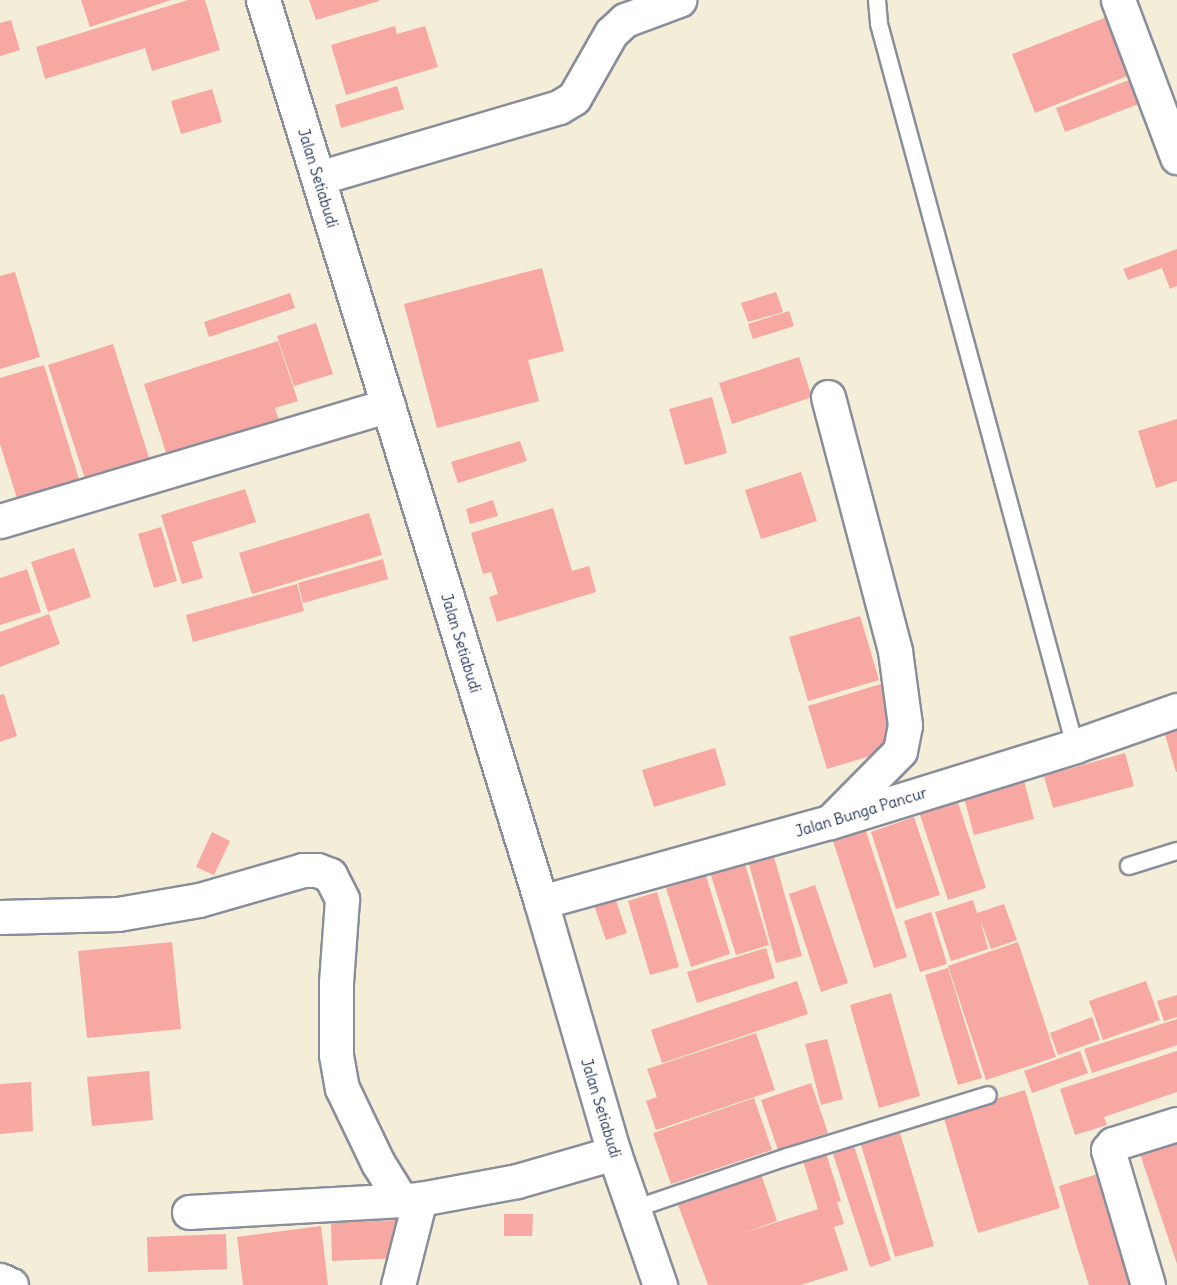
<!DOCTYPE html>
<html>
<head>
<meta charset="utf-8">
<style>
  body { margin:0 }
  #map { position:relative; width:1177px; height:1285px; overflow:hidden; background:#f4edd8; font-family:Delius,sans-serif }
  div>[style] { position:absolute }
  [style*='--x'] { left:calc(var(--x)*1px); top:calc(var(--y)*1px); width:calc(var(--w)*1px); rotate:calc(var(--a)*1deg) }
  .building>* { inset:0; background:#f7a8a2 }
  .roads { filter:drop-shadow(2px 0 #888e9b) drop-shadow(-2px 0 #888e9b) drop-shadow(0 2px #888e9b) drop-shadow(0 -2px #888e9b) }
  .lane>* { height:16px; margin:-8px; padding:0 8px; transform-origin:8px; border-radius:8px; background:#fff }
  .street>* { height:33px; margin:-16.5px; padding:0 16.5px; transform-origin:16.5px; border-radius:16.5px; background:#fff }
  .primary>* { height:33px; margin:-16.5px; padding:0 16.5px; transform-origin:16.5px; border-radius:16.5px; background:#fff }
  span { translate:-50% -50%; white-space:nowrap; text-align:center; line-height:1.15; -webkit-text-stroke:6px #fdfcf7; paint-order:stroke }
  .street-label { font-size:15px; color:#1b2f5e }
</style>
</head>
<body>
<div id="map">
  <div class="building">
    <div style="clip-path:polygon(81px 0,171px 0,90px 27px)"></div>
    <div style="clip-path:polygon(188px 0,205px 0,220px 50px,152px 71px,145px 48px,45px 79px,36px 47px)"></div>
    <div style="clip-path:polygon(309px 0,379px 0,379px 1px,316px 20px)"></div>
    <div style="clip-path:polygon(1107px 17px,1130px 75px,1035px 113px,1012px 54px)"></div>
    <div style="clip-path:polygon(11px 20px,20px 50px,0 56px,0 23px)"></div>
    <div style="clip-path:polygon(395px 26px,397px 34px,425px 26px,438px 67px,346px 95px,331px 45px)"></div>
    <div style="clip-path:polygon(1129px 80px,1139px 104px,1065px 132px,1056px 108px)"></div>
    <div style="clip-path:polygon(397px 86px,404px 109px,341px 128px,335px 105px)"></div>
    <div style="clip-path:polygon(212px 89px,222px 122px,181px 134px,171px 101px)"></div>
    <div style="clip-path:polygon(1177px 249px,1177px 286px,1170px 289px,1162px 268px,1128px 280px,1123px 269px)"></div>
    <div style="clip-path:polygon(542px 268px,564px 351px,528px 360px,539px 401px,437px 428px,404px 304px)"></div>
    <div style="clip-path:polygon(15px 272px,40px 357px,0 369px,0 276px)"></div>
    <div style="clip-path:polygon(776px 292px,783px 312px,748px 322px,741px 303px)"></div>
    <div style="clip-path:polygon(290px 293px,295px 308px,209px 337px,204px 322px)"></div>
    <div style="clip-path:polygon(789px 311px,794px 326px,753px 339px,748px 324px)"></div>
    <div style="clip-path:polygon(316px 323px,333px 374px,294px 386px,277px 336px)"></div>
    <div style="clip-path:polygon(278px 341px,298px 401px,275px 408px,282px 429px,170px 465px,144px 384px)"></div>
    <div style="clip-path:polygon(113px 344px,152px 467px,88px 488px,48px 365px)"></div>
    <div style="clip-path:polygon(799px 357px,812px 397px,732px 424px,719px 383px)"></div>
    <div style="clip-path:polygon(44px 365px,82px 489px,20px 508px,0 444px,0 378px)"></div>
    <div style="clip-path:polygon(712px 397px,727px 453px,685px 465px,669px 409px)"></div>
    <div style="clip-path:polygon(1177px 419px,1177px 481px,1156px 488px,1138px 431px)"></div>
    <div style="clip-path:polygon(520px 441px,527px 461px,458px 483px,451px 462px)"></div>
    <div style="clip-path:polygon(801px 472px,817px 521px,761px 539px,745px 490px)"></div>
    <div style="clip-path:polygon(245px 489px,256px 522px,192px 542px,203px 578px,182px 584px,161px 515px)"></div>
    <div style="clip-path:polygon(493px 500px,498px 516px,470px 524px,466px 509px)"></div>
    <div style="clip-path:polygon(553px 508px,572px 571px,589px 566px,596px 592px,497px 622px,489px 597px,498px 594px,491px 572px,483px 574px,471px 533px)"></div>
    <div style="clip-path:polygon(369px 513px,382px 555px,252px 594px,239px 553px)"></div>
    <div style="clip-path:polygon(161px 527px,177px 581px,154px 588px,138px 534px)"></div>
    <div style="clip-path:polygon(74px 548px,91px 597px,48px 612px,31px 562px)"></div>
    <div style="clip-path:polygon(383px 559px,388px 579px,303px 603px,298px 583px)"></div>
    <div style="clip-path:polygon(27px 569px,41px 612px,0 625px,0 578px)"></div>
    <div style="clip-path:polygon(297px 584px,304px 611px,193px 642px,186px 615px)"></div>
    <div style="clip-path:polygon(49px 614px,60px 644px,0 667px,0 632px)"></div>
    <div style="clip-path:polygon(860px 616px,879px 680px,808px 701px,789px 637px)"></div>
    <div style="clip-path:polygon(881px 684px,900px 747px,827px 769px,808px 706px)"></div>
    <div style="clip-path:polygon(4px 694px,17px 736px,0 742px,0 695px)"></div>
    <div style="clip-path:polygon(1177px 727px,1177px 772px,1176px 772px,1164px 731px)"></div>
    <div style="clip-path:polygon(715px 748px,726px 785px,654px 807px,642px 770px)"></div>
    <div style="clip-path:polygon(1125px 753px,1134px 786px,1053px 808px,1044px 776px)"></div>
    <div style="clip-path:polygon(1024px 781px,1034px 819px,974px 835px,964px 798px)"></div>
    <div style="clip-path:polygon(957px 800px,986px 888px,948px 900px,919px 812px)"></div>
    <div style="clip-path:polygon(914px 817px,940px 895px,896px 909px,871px 832px)"></div>
    <div style="clip-path:polygon(865px 828px,907px 957px,874px 968px,832px 838px)"></div>
    <div style="clip-path:polygon(212px 832px,230px 841px,214px 875px,196px 867px)"></div>
    <div style="clip-path:polygon(774px 857px,802px 956px,776px 963px,749px 864px)"></div>
    <div style="clip-path:polygon(744px 861px,769px 945px,736px 955px,710px 872px)"></div>
    <div style="clip-path:polygon(706px 876px,730px 954px,691px 967px,666px 888px)"></div>
    <div style="clip-path:polygon(815px 885px,848px 983px,821px 992px,789px 894px)"></div>
    <div style="clip-path:polygon(657px 892px,679px 967px,650px 975px,628px 901px)"></div>
    <div style="clip-path:polygon(614px 895px,627px 933px,606px 940px,593px 902px)"></div>
    <div style="clip-path:polygon(973px 900px,977px 913px,1004px 904px,1017px 940px,991px 949px,980px 919px,988px 949px,951px 961px,935px 912px)"></div>
    <div style="clip-path:polygon(931px 912px,947px 964px,920px 972px,904px 921px)"></div>
    <div style="clip-path:polygon(172px 942px,181px 1029px,87px 1038px,78px 951px)"></div>
    <div style="clip-path:polygon(1018px 942px,1056px 1057px,986px 1080px,948px 966px)"></div>
    <div style="clip-path:polygon(766px 948px,775px 978px,697px 1003px,687px 972px)"></div>
    <div style="clip-path:polygon(948px 968px,982px 1078px,958px 1085px,925px 975px)"></div>
    <div style="clip-path:polygon(797px 981px,808px 1014px,662px 1063px,651px 1030px)"></div>
    <div style="clip-path:polygon(1146px 981px,1160px 1020px,1103px 1040px,1089px 1001px)"></div>
    <div style="clip-path:polygon(891px 993px,920px 1096px,879px 1108px,850px 1005px)"></div>
    <div style="clip-path:polygon(1177px 995px,1177px 1017px,1164px 1021px,1157px 1001px)"></div>
    <div style="clip-path:polygon(1092px 1017px,1100px 1040px,1058px 1055px,1050px 1033px)"></div>
    <div style="clip-path:polygon(1177px 1019px,1177px 1045px,1092px 1073px,1084px 1049px)"></div>
    <div style="clip-path:polygon(756px 1033px,775px 1090px,656px 1130px,646px 1101px,657px 1097px,647px 1069px)"></div>
    <div style="clip-path:polygon(827px 1039px,843px 1099px,821px 1105px,805px 1044px)"></div>
    <div style="clip-path:polygon(1080px 1051px,1088px 1073px,1032px 1093px,1024px 1071px)"></div>
    <div style="clip-path:polygon(1177px 1051px,1177px 1092px,1104px 1117px,1107px 1125px,1075px 1135px,1060px 1089px)"></div>
    <div style="clip-path:polygon(149px 1071px,153px 1120px,92px 1126px,87px 1077px)"></div>
    <div style="clip-path:polygon(31px 1082px,33px 1131px,0 1134px,0 1084px)"></div>
    <div style="clip-path:polygon(811px 1083px,828px 1133px,778px 1150px,761px 1100px)"></div>
    <div style="clip-path:polygon(1025px 1090px,1060px 1208px,978px 1233px,943px 1115px)"></div>
    <div style="clip-path:polygon(754px 1098px,772px 1150px,671px 1184px,653px 1133px)"></div>
    <div style="clip-path:polygon(900px 1133px,934px 1246px,895px 1257px,861px 1145px)"></div>
    <div style="clip-path:polygon(1177px 1138px,1177px 1264px,1139px 1151px)"></div>
    <div style="clip-path:polygon(854px 1146px,891px 1260px,870px 1267px,833px 1154px)"></div>
    <div style="clip-path:polygon(826px 1153px,841px 1201px,837px 1202px,844px 1224px,834px 1227px,848px 1270px,801px 1285px,708px 1285px,677px 1202px,761px 1174px,777px 1221px,740px 1234px,818px 1209px,803px 1161px)"></div>
    <div style="clip-path:polygon(1104px 1172px,1139px 1285px,1089px 1285px,1076px 1244px,1059px 1186px)"></div>
    <div style="clip-path:polygon(504px 1214px,533px 1214px,532px 1236px,504px 1236px)"></div>
    <div style="clip-path:polygon(396px 1220px,397px 1258px,332px 1261px,331px 1223px)"></div>
    <div style="clip-path:polygon(321px 1226px,328px 1285px,243px 1285px,237px 1237px)"></div>
    <div style="clip-path:polygon(226px 1234px,227px 1269px,148px 1272px,147px 1237px)"></div>
  </div>
  <div class="roads">
    <div class="lane">
      <div style="--x:877;--y:0;--w:24;--a:85"></div>
      <div style="--x:879;--y:24;--w:748;--a:74.81"></div>
      <div style="--x:1129;--y:866;--w:50;--a:-17.4"></div>
      <div style="--x:634;--y:1209;--w:162;--a:-18.8"></div>
      <div style="--x:787;--y:1157;--w:210;--a:-17.1"></div>
    </div>
    <div class="street">
      <div style="--x:1118;--y:0;--w:168;--a:69.4"></div>
      <div style="--x:318;--y:178;--w:251;--a:-16.4"></div>
      <div style="--x:559;--y:107;--w:17;--a:-31"></div>
      <div style="--x:574;--y:98;--w:75;--a:-60.4"></div>
      <div style="--x:611;--y:33;--w:19;--a:-43"></div>
      <div style="--x:625;--y:20;--w:58;--a:-20.3"></div>
      <div style="--x:828;--y:397;--w:263;--a:75.2"></div>
      <div style="--x:895;--y:651;--w:75;--a:82.3"></div>
      <div style="--x:905;--y:725;--w:26;--a:101"></div>
      <div style="--x:900;--y:751;--w:95;--a:134.6"></div>
      <div style="--x:0;--y:521;--w:405;--a:-16.6"></div>
      <div style="--x:541;--y:902;--w:300;--a:-15.5"></div>
      <div style="--x:830;--y:822;--w:257;--a:-17.2"></div>
      <div style="--x:1075;--y:746;--w:108;--a:-19.4"></div>
      <div style="--x:0;--y:917;--w:118;--a:-1.5"></div>
      <div style="--x:118;--y:914;--w:82;--a:-9.8"></div>
      <div style="--x:199;--y:900;--w:108;--a:-16.1"></div>
      <div style="--x:303;--y:870;--w:14;--a:0"></div>
      <div style="--x:317;--y:870;--w:14;--a:21"></div>
      <div style="--x:330;--y:875;--w:27;--a:63"></div>
      <div style="--x:342;--y:899;--w:83;--a:94.1"></div>
      <div style="--x:336;--y:982;--w:73;--a:90"></div>
      <div style="--x:336;--y:1055;--w:34;--a:80"></div>
      <div style="--x:342;--y:1088;--w:83;--a:64.4"></div>
      <div style="--x:378;--y:1163;--w:44;--a:58.1"></div>
      <div style="--x:189;--y:1212;--w:231;--a:-3.2"></div>
      <div style="--x:420;--y:1199;--w:99;--a:-10.5"></div>
      <div style="--x:517;--y:1181;--w:101;--a:-16.1"></div>
      <div style="--x:0;--y:1280;--w:12;--a:24"></div>
      <div style="--x:398;--y:1285;--w:89;--a:-75.7"></div>
      <div style="--x:1148;--y:1285;--w:141;--a:-106.5"></div>
      <div style="--x:1108;--y:1150;--w:8;--a:-50"></div>
      <div style="--x:1113;--y:1144;--w:67;--a:-17.4"></div>
    </div>
    <div class="primary">
      <div style="--x:263;--y:0;--w:944;--a:72.87"></div>
      <div style="--x:541;--y:902;--w:261;--a:73.8"></div>
      <div style="--x:614;--y:1153;--w:140;--a:70.8"></div>
    </div>
  </div>
  <div class="street-label">
    <span style="left:318px;top:178px;rotate:73deg">Jalan Setiabudi</span>
    <span style="left:461px;top:643px;rotate:73deg">Jalan Setiabudi</span>
    <span style="left:861px;top:812px;rotate:-17deg">Jalan Bunga Pancur</span>
    <span style="left:601px;top:1108px;rotate:73deg">Jalan Setiabudi</span>
  </div>
</div>
</body>
</html>
